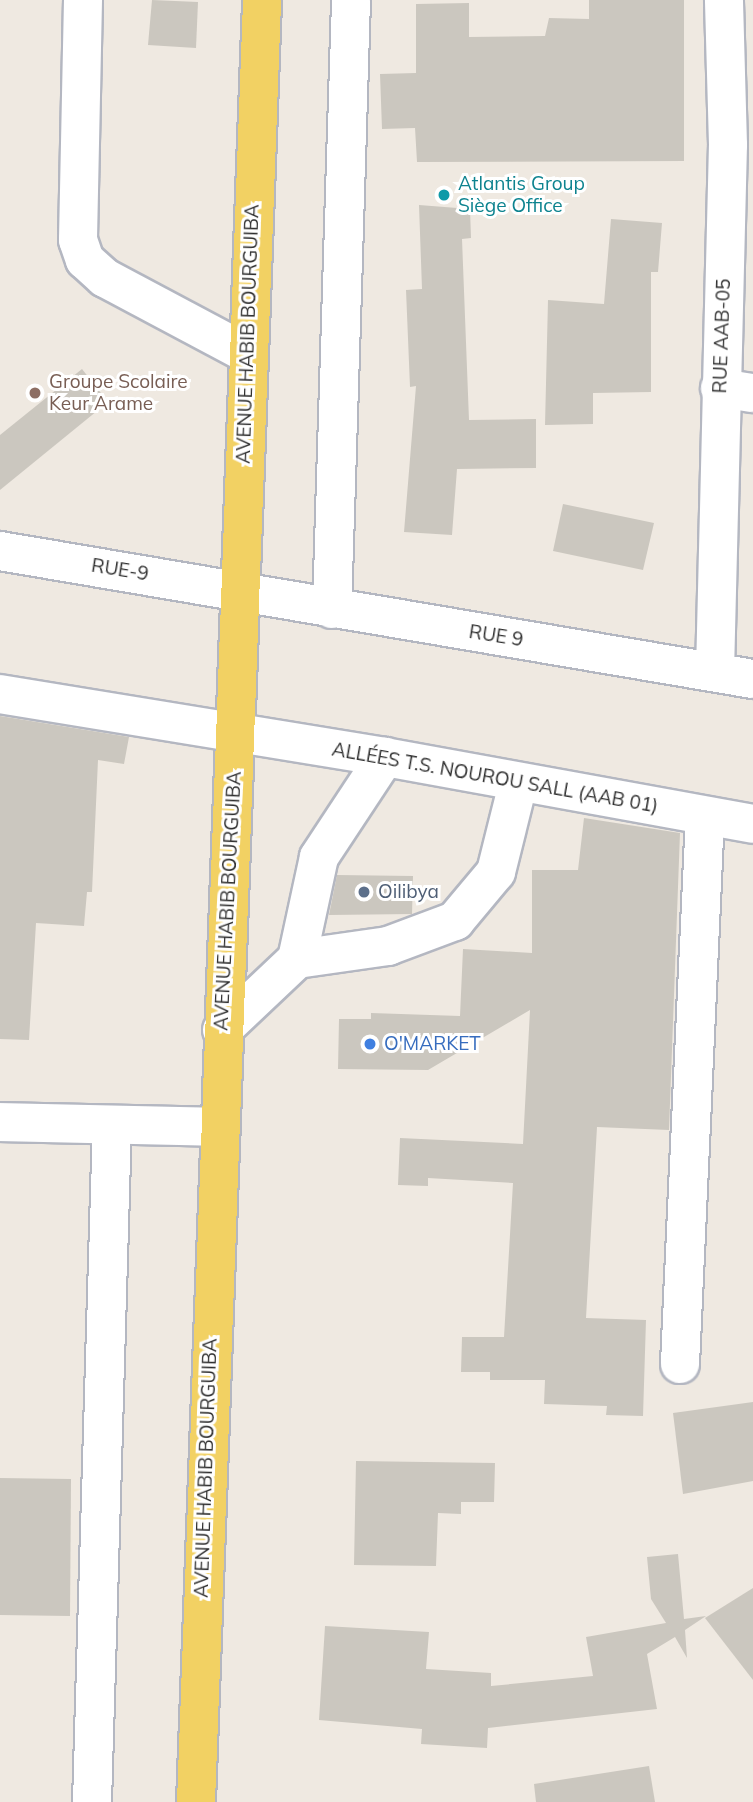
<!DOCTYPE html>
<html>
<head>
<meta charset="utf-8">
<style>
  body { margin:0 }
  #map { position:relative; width:753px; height:1802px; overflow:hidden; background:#efe9e1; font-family:Mulish,sans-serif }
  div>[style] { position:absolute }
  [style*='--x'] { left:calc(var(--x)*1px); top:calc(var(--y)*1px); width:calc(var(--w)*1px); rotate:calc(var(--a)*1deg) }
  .building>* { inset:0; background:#cbc7bf }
  .roads { filter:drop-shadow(2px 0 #b4b7c1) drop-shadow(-2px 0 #b4b7c1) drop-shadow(0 2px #b4b7c1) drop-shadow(0 -2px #b4b7c1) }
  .minor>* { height:38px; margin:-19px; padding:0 19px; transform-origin:19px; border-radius:19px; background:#fff }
  .major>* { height:38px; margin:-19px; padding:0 19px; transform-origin:19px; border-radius:19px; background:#f2d163 }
  .dots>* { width:19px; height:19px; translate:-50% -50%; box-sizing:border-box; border:4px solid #fff; border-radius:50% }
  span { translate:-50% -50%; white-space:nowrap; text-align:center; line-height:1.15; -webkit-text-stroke:6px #fff; paint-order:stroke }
  .culture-label { font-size:19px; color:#0d838f }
  .left { translate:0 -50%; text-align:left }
  .street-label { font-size:19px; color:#2e2e2e }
  .education-label { font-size:19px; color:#785e54 }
  .service-label { font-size:19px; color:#4e5e75 }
  .shop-label { font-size:19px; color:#366cbe }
</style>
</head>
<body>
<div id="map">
  <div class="building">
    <div style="clip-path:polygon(152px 0,198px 2px,196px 48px,148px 45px)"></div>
    <div style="clip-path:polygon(589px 0,684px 0,684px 161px,417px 162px,415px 128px,382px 129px,380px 74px,416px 73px,416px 4px,469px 3px,469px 37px,545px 36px,549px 18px,589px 19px)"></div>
    <div style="clip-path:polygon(419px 205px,470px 209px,471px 238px,462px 239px,469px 420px,536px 419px,536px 468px,457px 469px,452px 535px,404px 532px,416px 386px,410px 387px,406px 290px,422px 289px)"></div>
    <div style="clip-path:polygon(611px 219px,662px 223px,658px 272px,651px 272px,651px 392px,593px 393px,593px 424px,545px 425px,548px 300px,604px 304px)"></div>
    <div style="clip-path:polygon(82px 369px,108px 402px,0 490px,0 435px)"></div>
    <div style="clip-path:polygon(563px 504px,654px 523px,643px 570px,553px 551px)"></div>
    <div style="clip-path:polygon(0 716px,129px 737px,124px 764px,98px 760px,92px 892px,87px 892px,84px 926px,36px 923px,29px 1040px,0 1039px)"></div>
    <div style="clip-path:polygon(584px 818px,680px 833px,669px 1130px,597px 1127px,586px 1318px,646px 1320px,643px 1416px,606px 1415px,607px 1406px,544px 1404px,545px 1380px,490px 1380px,490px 1372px,461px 1372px,462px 1337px,504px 1337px,513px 1183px,428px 1178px,428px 1186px,398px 1185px,400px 1138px,523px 1144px,530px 1010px,428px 1070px,338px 1069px,339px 1019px,371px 1019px,371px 1013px,460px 1016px,463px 949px,532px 953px,532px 870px,578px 870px)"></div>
    <div style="clip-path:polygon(337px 875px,413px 876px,412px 914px,329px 915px)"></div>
    <div style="clip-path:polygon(753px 1402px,753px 1481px,683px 1494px,673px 1413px)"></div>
    <div style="clip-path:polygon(356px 1461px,495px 1463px,494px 1502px,461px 1502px,461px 1514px,438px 1513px,436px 1566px,354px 1565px)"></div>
    <div style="clip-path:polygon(0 1478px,71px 1479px,70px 1616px,0 1615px)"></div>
    <div style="clip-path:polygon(678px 1554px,684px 1619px,706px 1616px,685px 1630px,687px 1658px,675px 1637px,647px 1654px,657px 1709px,488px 1728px,487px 1748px,421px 1744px,422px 1729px,319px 1720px,325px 1626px,429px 1632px,426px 1669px,491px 1673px,491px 1686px,593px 1676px,586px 1637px,666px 1623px,651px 1599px,647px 1557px)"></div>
    <div style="clip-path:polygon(753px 1588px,753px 1680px,705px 1618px)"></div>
    <div style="clip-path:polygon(649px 1766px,655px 1802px,536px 1802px,534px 1784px)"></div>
  </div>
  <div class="roads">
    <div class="minor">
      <div style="--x:83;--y:0;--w:240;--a:91.2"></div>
      <div style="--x:78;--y:240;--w:21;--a:71"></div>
      <div style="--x:85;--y:260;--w:27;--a:42"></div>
      <div style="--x:105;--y:278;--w:160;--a:28"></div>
      <div style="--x:720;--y:388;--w:33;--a:9"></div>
      <div style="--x:0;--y:551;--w:764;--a:9.65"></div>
      <div style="--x:332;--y:609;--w:609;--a:-88.21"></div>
      <div style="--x:715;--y:672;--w:527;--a:-88.59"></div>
      <div style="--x:728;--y:145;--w:145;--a:-91.6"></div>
      <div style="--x:0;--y:694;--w:390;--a:9.3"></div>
      <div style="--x:385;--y:757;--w:374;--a:10.3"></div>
      <div style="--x:297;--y:959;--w:92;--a:-8.1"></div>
      <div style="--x:388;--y:946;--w:72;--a:-20.5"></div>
      <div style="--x:455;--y:921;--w:64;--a:-50.1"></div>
      <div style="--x:496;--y:872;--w:91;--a:-76"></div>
      <div style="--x:222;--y:1030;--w:103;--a:-43.4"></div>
      <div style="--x:297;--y:959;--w:104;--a:-77.8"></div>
      <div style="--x:319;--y:857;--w:120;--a:-56.6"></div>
      <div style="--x:0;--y:1122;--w:217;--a:1.3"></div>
      <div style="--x:680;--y:1364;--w:549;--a:-87.39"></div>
      <div style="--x:92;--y:1802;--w:677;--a:-88.31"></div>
    </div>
    <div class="major">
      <div style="--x:196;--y:1802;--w:1803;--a:-87.9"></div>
    </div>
  </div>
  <div class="dots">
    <div style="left:444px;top:195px;background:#0f9aa8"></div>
    <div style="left:35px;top:393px;background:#8d6e63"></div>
    <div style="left:364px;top:892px;background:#5c6f8a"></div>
    <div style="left:370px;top:1044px;background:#3f7fe0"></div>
  </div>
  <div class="culture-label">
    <span class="left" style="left:458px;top:195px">Atlantis Group<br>Siège Office</span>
  </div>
  <div class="street-label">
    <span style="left:248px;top:334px;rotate:-88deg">AVENUE HABIB BOURGUIBA</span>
    <span style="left:722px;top:336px;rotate:-88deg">RUE AAB-05</span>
    <span style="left:120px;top:570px;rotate:9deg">RUE-9</span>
    <span style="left:496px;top:636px;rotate:9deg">RUE 9</span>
    <span style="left:495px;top:778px;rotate:10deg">ALLÉES T.S. NOUROU SALL (AAB 01)</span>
    <span style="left:228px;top:901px;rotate:-87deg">AVENUE HABIB BOURGUIBA</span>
    <span style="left:206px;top:1468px;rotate:-88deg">AVENUE HABIB BOURGUIBA</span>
  </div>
  <div class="education-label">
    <span class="left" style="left:49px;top:393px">Groupe Scolaire<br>Keur Arame</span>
  </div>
  <div class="service-label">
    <span class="left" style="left:378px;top:892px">Oilibya</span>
  </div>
  <div class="shop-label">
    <span class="left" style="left:384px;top:1044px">O'MARKET</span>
  </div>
</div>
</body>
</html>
